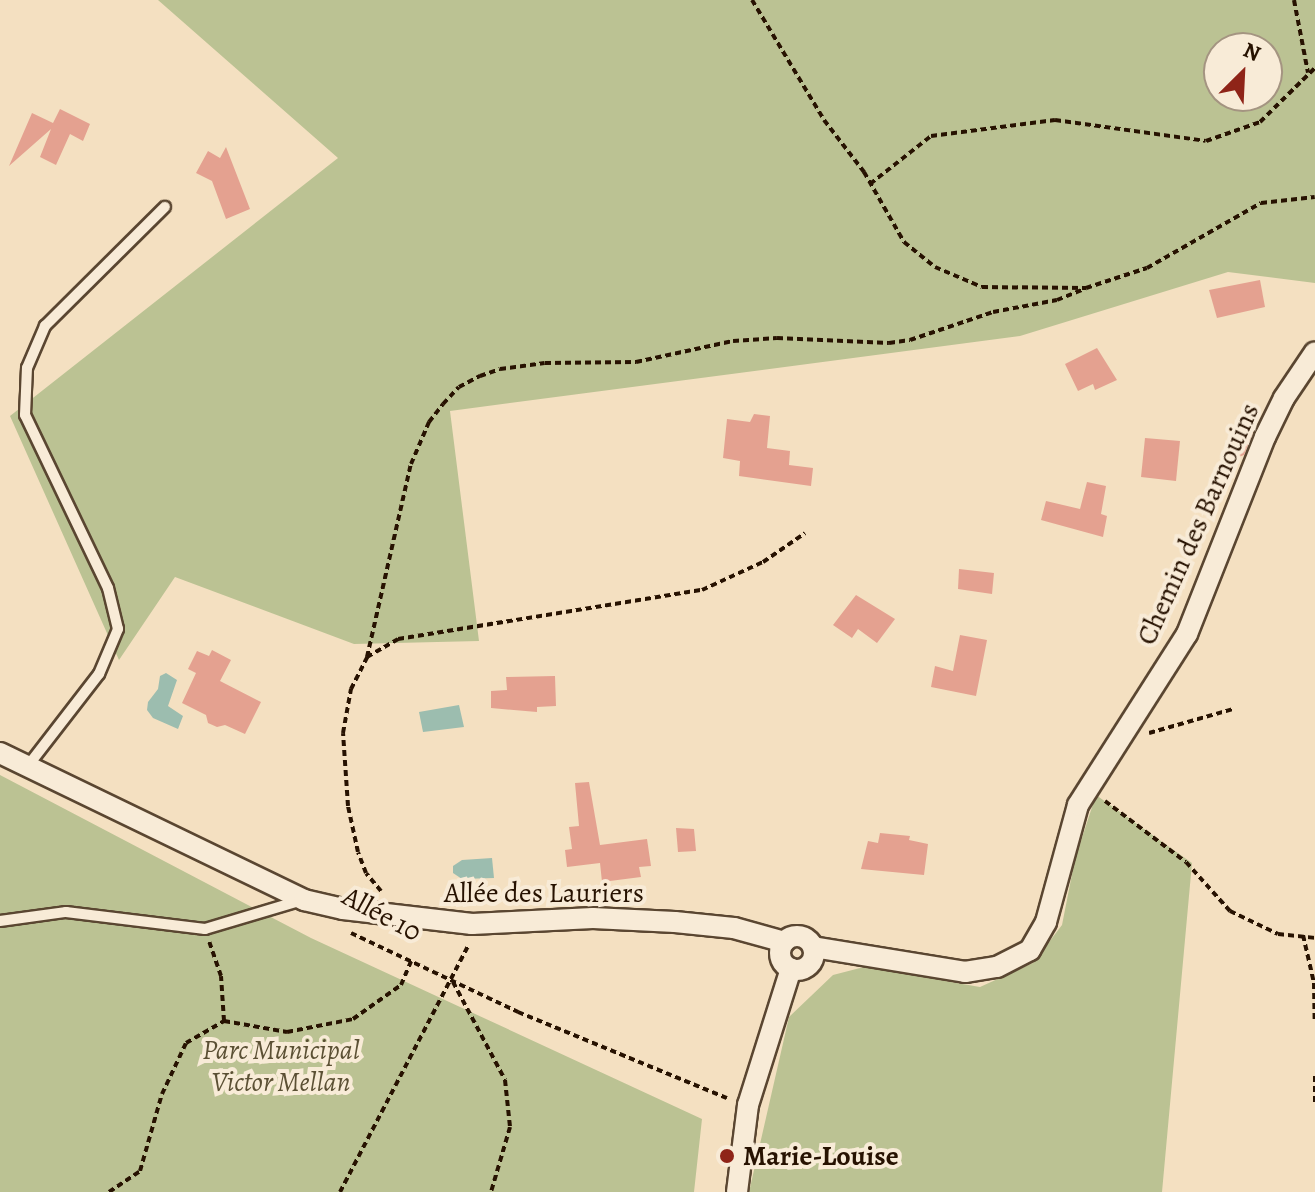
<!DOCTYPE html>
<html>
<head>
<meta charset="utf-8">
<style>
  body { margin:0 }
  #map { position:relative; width:1315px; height:1192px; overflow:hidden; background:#f4e0c1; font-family:Alegreya,serif }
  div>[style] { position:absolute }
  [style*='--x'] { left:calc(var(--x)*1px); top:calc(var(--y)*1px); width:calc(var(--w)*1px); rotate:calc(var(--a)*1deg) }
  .green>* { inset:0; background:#bbc293 }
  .water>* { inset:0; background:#9cbdaf }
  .building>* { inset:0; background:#e4a190 }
  .path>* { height:4px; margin-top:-2px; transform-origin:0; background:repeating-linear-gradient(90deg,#271201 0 6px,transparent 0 10px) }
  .roads { filter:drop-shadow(2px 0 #5a4631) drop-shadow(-2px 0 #5a4631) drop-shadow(0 2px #5a4631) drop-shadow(0 -2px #5a4631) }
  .service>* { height:10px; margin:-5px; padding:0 5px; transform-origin:5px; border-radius:5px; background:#f8ebd7 }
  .minor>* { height:20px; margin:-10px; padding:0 10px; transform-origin:10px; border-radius:10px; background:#f8ebd7 }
  .minor>.ring { margin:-10px; padding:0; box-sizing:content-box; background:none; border:20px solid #f8ebd7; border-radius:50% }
  .dots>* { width:22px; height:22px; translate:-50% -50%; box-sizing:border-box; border:4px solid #f8ebd7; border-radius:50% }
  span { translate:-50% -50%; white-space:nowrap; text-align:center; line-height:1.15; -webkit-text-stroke:8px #f8ebd7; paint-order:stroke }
  .street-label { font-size:28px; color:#271201 }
  .park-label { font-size:28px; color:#5b5034; font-style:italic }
  .poi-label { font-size:28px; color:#271201; font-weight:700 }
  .left { translate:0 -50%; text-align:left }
  .north { position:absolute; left:1203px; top:32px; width:80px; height:80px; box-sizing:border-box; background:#f8ebd7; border:2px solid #a49481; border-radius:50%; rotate:24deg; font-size:22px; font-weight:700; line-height:32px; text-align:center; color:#271201 }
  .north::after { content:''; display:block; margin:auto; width:28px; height:36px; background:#8f2418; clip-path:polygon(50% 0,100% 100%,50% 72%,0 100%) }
</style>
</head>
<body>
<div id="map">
  <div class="green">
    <div style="clip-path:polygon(evenodd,158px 0,1315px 0,1315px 283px,1228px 272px,1020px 336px,450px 411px,479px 641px,354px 644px,175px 577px,119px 660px,10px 416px,338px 158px,158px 0,1219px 48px,1267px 48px,1267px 96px,1219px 96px,1219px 48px)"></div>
    <div style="clip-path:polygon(0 775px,311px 938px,702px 1119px,694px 1192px,0 1192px)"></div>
    <div style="clip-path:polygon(1096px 795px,1192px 863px,1162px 1192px,749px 1192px,789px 1017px,833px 975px,864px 967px,980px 987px,1033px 963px,1062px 925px,1075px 859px)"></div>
  </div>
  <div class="water">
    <div style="clip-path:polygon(166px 673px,177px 680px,168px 706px,183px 716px,178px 729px,153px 718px,147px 710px,148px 702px,158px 689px,160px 676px)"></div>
    <div style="clip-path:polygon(459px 705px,464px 727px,423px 732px,419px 712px)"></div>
    <div style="clip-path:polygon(492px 858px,494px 878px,462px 879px,453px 873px,453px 866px,462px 860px)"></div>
  </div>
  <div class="building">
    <div style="clip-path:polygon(60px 109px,90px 124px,83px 141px,70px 134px,56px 165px,40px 157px,51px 129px,9px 166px,32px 113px,53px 123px)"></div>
    <div style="clip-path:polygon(226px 147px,250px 209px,226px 219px,212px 181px,196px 173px,208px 151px,220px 158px)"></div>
    <div style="clip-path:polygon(1260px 280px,1265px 307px,1217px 318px,1209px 290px)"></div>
    <div style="clip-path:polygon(1097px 348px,1117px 380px,1095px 390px,1093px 384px,1078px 391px,1065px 364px)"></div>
    <div style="clip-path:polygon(754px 414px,770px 416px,767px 448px,790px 451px,789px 465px,813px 468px,811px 486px,739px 476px,740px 461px,723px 458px,727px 419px,750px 422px)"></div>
    <div style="clip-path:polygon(1233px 430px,1253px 432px,1244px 455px,1236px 458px,1225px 453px)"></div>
    <div style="clip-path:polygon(1145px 438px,1180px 441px,1176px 481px,1141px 477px)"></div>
    <div style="clip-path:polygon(1087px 482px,1106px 486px,1101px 514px,1107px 516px,1103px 537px,1041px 520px,1046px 501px,1080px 509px)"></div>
    <div style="clip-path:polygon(959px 569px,994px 573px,992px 594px,958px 589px)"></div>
    <div style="clip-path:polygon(856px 595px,895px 619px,877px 643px,858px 629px,852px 638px,833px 625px)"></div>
    <div style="clip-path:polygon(960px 635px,987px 640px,976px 696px,931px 687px,935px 666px,953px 671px)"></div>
    <div style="clip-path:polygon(212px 650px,231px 660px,220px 681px,261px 702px,245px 734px,225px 725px,217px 727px,208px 723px,206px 715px,182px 703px,196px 673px,188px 669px,197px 651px,209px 656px)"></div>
    <div style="clip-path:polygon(555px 676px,556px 706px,537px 707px,537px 712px,491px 708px,491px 691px,507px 690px,506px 677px)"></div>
    <div style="clip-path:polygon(589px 782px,600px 845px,647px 839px,651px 866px,639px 867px,641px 877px,602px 882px,600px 863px,567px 867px,565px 850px,572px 849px,569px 827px,579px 826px,575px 783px)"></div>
    <div style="clip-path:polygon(676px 828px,694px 829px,696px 851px,678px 852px)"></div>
    <div style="clip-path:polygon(880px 833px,910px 836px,909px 840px,928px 844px,924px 875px,861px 869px,868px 841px,878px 843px)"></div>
  </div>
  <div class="path">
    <div style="--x:752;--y:0;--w:140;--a:59"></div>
    <div style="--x:824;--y:120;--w:66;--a:52.4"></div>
    <div style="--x:864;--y:172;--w:81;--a:60.3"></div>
    <div style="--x:904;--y:242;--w:40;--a:39"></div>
    <div style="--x:935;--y:267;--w:51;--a:23.1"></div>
    <div style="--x:982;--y:287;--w:104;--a:0.6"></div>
    <div style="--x:1086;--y:288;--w:64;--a:-18.2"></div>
    <div style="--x:1147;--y:268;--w:131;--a:-29.7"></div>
    <div style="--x:1261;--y:203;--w:54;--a:-6.3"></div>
    <div style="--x:1294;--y:0;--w:74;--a:79.1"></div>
    <div style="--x:870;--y:184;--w:78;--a:-38.2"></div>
    <div style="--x:931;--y:136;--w:125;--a:-7.4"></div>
    <div style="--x:1055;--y:120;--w:152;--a:7.9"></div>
    <div style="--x:1206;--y:141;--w:57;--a:-19.4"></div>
    <div style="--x:1260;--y:122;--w:77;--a:-44.5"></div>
    <div style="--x:367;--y:657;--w:198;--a:-77.2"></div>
    <div style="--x:411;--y:464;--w:46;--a:-66.8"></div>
    <div style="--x:429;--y:422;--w:23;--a:-52"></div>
    <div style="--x:443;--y:404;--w:23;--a:-47"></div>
    <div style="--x:459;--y:387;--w:24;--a:-28"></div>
    <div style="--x:480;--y:376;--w:21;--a:-19"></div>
    <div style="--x:500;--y:369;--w:45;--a:-7.6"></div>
    <div style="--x:545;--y:363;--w:91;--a:-0.6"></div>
    <div style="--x:636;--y:362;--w:99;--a:-12.2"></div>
    <div style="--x:733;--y:341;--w:44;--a:-3.9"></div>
    <div style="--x:777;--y:338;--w:112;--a:2.6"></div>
    <div style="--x:889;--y:343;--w:21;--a:-8"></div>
    <div style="--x:910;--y:340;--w:88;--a:-18.6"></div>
    <div style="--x:993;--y:312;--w:65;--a:-10.6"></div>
    <div style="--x:1057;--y:300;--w:31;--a:-22"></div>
    <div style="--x:1149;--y:733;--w:87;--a:-15.9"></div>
    <div style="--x:1105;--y:801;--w:101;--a:37"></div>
    <div style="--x:1186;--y:862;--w:66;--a:48.1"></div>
    <div style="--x:1230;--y:911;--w:53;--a:25.6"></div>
    <div style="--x:1278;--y:934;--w:37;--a:6"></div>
    <div style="--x:381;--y:891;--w:23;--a:-130"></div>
    <div style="--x:366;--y:873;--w:22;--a:-111"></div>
    <div style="--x:358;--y:852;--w:47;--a:-102.3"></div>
    <div style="--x:348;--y:806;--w:73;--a:-93.9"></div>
    <div style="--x:343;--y:733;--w:45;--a:-79.7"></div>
    <div style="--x:351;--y:689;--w:36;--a:-63"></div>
    <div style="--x:367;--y:657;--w:36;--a:-30"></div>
    <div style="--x:398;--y:639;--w:308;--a:-9.2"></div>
    <div style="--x:702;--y:590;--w:67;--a:-24.7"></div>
    <div style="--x:763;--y:562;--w:51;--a:-34.6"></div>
    <div style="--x:351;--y:933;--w:185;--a:25.3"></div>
    <div style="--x:518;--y:1012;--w:226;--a:22.4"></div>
    <div style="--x:1303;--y:935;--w:49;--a:77.1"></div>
    <div style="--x:1314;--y:983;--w:39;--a:89"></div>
    <div style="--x:453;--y:982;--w:111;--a:62"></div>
    <div style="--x:505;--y:1080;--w:47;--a:83.9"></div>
    <div style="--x:510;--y:1127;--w:68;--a:106.3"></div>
    <div style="--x:224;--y:1021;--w:64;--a:9.9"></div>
    <div style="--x:287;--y:1032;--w:67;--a:-11.1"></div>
    <div style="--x:353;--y:1019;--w:59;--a:-35.3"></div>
    <div style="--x:401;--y:985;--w:26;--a:-67"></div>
    <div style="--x:1315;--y:1076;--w:30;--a:90"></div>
    <div style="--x:109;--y:1192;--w:37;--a:-34"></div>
    <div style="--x:140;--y:1171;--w:80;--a:-74.1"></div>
    <div style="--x:162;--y:1094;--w:56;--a:-64.8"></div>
    <div style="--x:186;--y:1043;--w:44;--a:-30.1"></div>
    <div style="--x:224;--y:1021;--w:45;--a:-93.8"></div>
    <div style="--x:221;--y:976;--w:36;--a:-109"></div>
    <div style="--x:340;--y:1192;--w:277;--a:-62.5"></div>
  </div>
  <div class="roads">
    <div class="service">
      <div style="--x:27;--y:767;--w:118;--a:-52.3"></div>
      <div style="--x:99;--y:674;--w:49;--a:-67.1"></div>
      <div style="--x:118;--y:629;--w:42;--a:-103.7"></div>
      <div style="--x:108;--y:588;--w:192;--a:-115.6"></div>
      <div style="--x:25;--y:415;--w:47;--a:-87.6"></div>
      <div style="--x:27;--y:368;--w:46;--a:-66.8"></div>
      <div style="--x:45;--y:326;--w:169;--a:-44.8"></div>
      <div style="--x:0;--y:921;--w:67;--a:-7.8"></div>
      <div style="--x:66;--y:912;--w:140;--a:7"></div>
      <div style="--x:205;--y:929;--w:101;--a:-16.6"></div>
    </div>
    <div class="minor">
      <div style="--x:0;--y:753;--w:338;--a:25.8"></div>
      <div style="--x:304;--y:900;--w:40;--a:13"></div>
      <div style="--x:343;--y:909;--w:130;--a:6.6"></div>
      <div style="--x:472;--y:924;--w:121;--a:-2.8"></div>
      <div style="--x:593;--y:918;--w:82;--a:2.8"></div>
      <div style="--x:675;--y:922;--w:59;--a:5.8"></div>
      <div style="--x:734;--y:928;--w:52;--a:15.6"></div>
      <div class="ring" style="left:780px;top:936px;width:14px;height:14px"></div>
      <div style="--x:813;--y:947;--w:154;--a:9.3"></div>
      <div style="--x:965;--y:972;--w:32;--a:-9"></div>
      <div style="--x:997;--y:967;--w:37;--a:-27"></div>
      <div style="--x:1030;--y:950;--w:32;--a:-60"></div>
      <div style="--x:1046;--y:922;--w:121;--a:-74.7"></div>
      <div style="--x:1078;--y:805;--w:203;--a:-57.5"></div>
      <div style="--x:1187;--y:634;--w:212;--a:-68.4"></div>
      <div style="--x:1265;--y:437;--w:43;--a:-64"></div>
      <div style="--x:1284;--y:398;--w:55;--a:-56"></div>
      <div style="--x:737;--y:1192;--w:88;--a:-82.8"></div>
      <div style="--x:748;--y:1105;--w:143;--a:-72.5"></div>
    </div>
  </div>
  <div class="dots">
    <div style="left:727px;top:1156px;background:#8f2418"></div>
  </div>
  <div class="street-label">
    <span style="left:1198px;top:524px;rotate:-66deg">Chemin des Barnouins</span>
    <span style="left:544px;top:893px">Allée des Lauriers</span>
    <span style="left:382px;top:914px;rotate:28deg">Allée 10</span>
  </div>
  <div class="park-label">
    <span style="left:281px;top:1066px">Parc Municipal<br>Victor Mellan</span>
  </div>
  <div class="poi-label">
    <span class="left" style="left:743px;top:1156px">Marie-Louise</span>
  </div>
  <div class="north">N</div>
</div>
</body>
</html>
